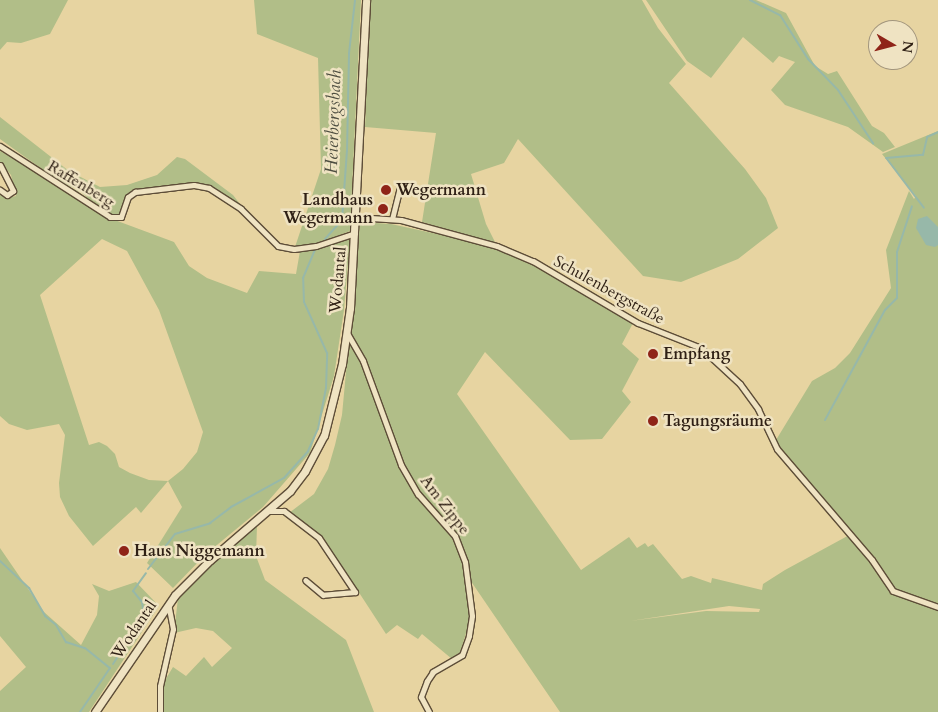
<!DOCTYPE html>
<html>
<head>
<meta charset="utf-8">
<style>
  body { margin:0 }
  #map { position:relative; width:938px; height:712px; overflow:hidden; background:#e7d4a1; font-family:Cardo,serif }
  div>[style] { position:absolute }
  [style*='--x'] { left:calc(var(--x)*1px); top:calc(var(--y)*1px); width:calc(var(--w)*1px); rotate:calc(var(--a)*1deg) }
  .green>* { inset:0; background:#b1be88 }
  .water>* { inset:0; background:#97b8a9 }
  .stream>* { height:2px; margin:-1px; padding:0 1px; transform-origin:1px; border-radius:1px; background:#97b8a9 }
  .roads { filter:drop-shadow(1px 0 #5d4d38) drop-shadow(-1px 0 #5d4d38) drop-shadow(0 1px #5d4d38) drop-shadow(0 -1px #5d4d38) }
  .street>* { height:5px; margin:-2.5px; padding:0 2.5px; transform-origin:2.5px; border-radius:2.5px; background:#efe3c2 }
  .secondary>* { height:7px; margin:-3.5px; padding:0 3.5px; transform-origin:3.5px; border-radius:3.5px; background:#efe3c2 }
  .dots>* { width:14px; height:14px; translate:-50% -50%; box-sizing:border-box; border:2px solid #efe3c2; border-radius:50% }
  span { translate:-50% -50%; white-space:nowrap; text-align:center; line-height:1.15; -webkit-text-stroke:5px #efe3c2; paint-order:stroke }
  .street-label { font-size:16px; color:#2f2015 }
  .poi-label { font-size:16px; color:#2f2015; font-weight:700 }
  .left { translate:0 -50%; text-align:left }
  .right { translate:-100% -50%; text-align:right }
  .water-label { font-size:18px; color:#4e4e41; font-style:italic }
  .north { position:absolute; left:868px; top:20px; width:50px; height:50px; box-sizing:border-box; background:#efe3c2; border:1px solid #a2957d; border-radius:50%; rotate:98deg; font-size:14px; font-weight:700; line-height:20px; text-align:center; color:#2f2015 }
  .north::after { content:''; display:block; margin:auto; width:18px; height:22px; background:#8f2418; clip-path:polygon(50% 0,100% 100%,50% 72%,0 100%) }
</style>
</head>
<body>
<div id="map">
  <div class="green">
    <div style="clip-path:polygon(0 0,68px 0,50px 34px,21px 43px,7px 42px,0 50px)"></div>
    <div style="clip-path:polygon(254px 0,361px 0,350px 231px,314px 245px,295px 247px,321px 169px,318px 58px,257px 34px)"></div>
    <div style="clip-path:polygon(370px 0,642px 0,658px 28px,686px 64px,669px 83px,745px 169px,766px 198px,778px 228px,738px 259px,681px 282px,643px 276px,518px 139px,504px 163px,471px 174px,486px 224px,496px 244px,422px 222px,436px 133px,365px 127px)"></div>
    <div style="clip-path:polygon(646px 0,756px 0,786px 13px,815px 66px,828px 74px,837px 71px,872px 126px,884px 133px,895px 147px,883px 152px,848px 127px,785px 105px,771px 90px,795px 62px,779px 56px,773px 63px,743px 37px,711px 78px,687px 61px)"></div>
    <div style="clip-path:polygon(0 117px,69px 171px,100px 187px,127px 185px,157px 175px,177px 157px,185px 159px,233px 195px,243px 208px,209px 187px,178px 184px,131px 192px,117px 218px,105px 215px,78px 189px,64px 185px,0 139px)"></div>
    <div style="clip-path:polygon(evenodd,938px 131px,938px 712px,560px 712px,466px 574px,471px 617px,459px 656px,452px 659px,422px 634px,418px 639px,397px 625px,386px 634px,330px 548px,289px 513px,314px 494px,328px 469px,335px 445px,342px 415px,360px 222px,391px 224px,497px 247px,519px 256px,633px 323px,622px 344px,639px 359px,622px 391px,631px 402px,602px 439px,570px 440px,485px 352px,457px 394px,581px 570px,629px 537px,637px 548px,645px 543px,648px 547px,653px 544px,682px 579px,691px 576px,711px 583px,712px 578px,762px 590px,763px 584px,785px 570px,853px 533px,786px 457px,776px 440px,812px 381px,835px 368px,850px 353px,891px 288px,886px 250px,909px 191px,914px 199px,916px 196px,882px 154px,938px 131px,729px 606px,760px 609px,759px 612px,706px 611px,630px 621px,729px 606px)"></div>
    <div style="clip-path:polygon(evenodd,0 151px,64px 186px,77px 190px,104px 216px,174px 242px,189px 266px,207px 278px,247px 293px,259px 271px,296px 274px,300px 251px,347px 237px,350px 239px,344px 310px,334px 376px,310px 453px,263px 507px,206px 554px,173px 588px,147px 563px,182px 507px,168px 481px,141px 513px,136px 507px,93px 546px,69px 516px,60px 497px,59px 483px,65px 435px,59px 424px,27px 430px,9px 424px,0 416px,0 195px,7px 198px,16px 196px,11px 175px,0 162px,0 151px,102px 239px,127px 251px,159px 310px,203px 432px,197px 452px,183px 469px,168px 481px,149px 480px,130px 473px,119px 467px,115px 454px,107px 446px,99px 442px,89px 445px,40px 295px,102px 239px)"></div>
    <div style="clip-path:polygon(257px 526px,256px 556px,265px 580px,346px 640px,374px 712px,164px 712px,161px 707px,164px 682px,173px 667px,186px 676px,204px 657px,212px 667px,232px 648px,213px 631px,196px 628px,174px 633px,178px 598px,202px 571px)"></div>
    <div style="clip-path:polygon(0 548px,44px 612px,81px 645px,97px 615px,99px 596px,92px 584px,109px 591px,136px 582px,159px 606px,89px 712px,0 712px,0 691px,26px 667px,0 636px)"></div>
  </div>
  <div class="water">
    <div style="clip-path:polygon(927px 216px,938px 227px,938px 245px,935px 247px,926px 245px,916px 228px,918px 219px)"></div>
  </div>
  <div class="stream">
    <div style="--x:750;--y:0;--w:34;--a:27"></div>
    <div style="--x:780;--y:15;--w:52;--a:57.5"></div>
    <div style="--x:808;--y:59;--w:43;--a:45.9"></div>
    <div style="--x:838;--y:90;--w:64;--a:56.6"></div>
    <div style="--x:886;--y:158;--w:37;--a:-5"></div>
    <div style="--x:923;--y:155;--w:18;--a:-77"></div>
    <div style="--x:927;--y:137;--w:12;--a:-24"></div>
    <div style="--x:887;--y:159;--w:61;--a:52.9"></div>
    <div style="--x:325;--y:239;--w:25;--a:-48"></div>
    <div style="--x:342;--y:220;--w:69;--a:-85.9"></div>
    <div style="--x:347;--y:151;--w:98;--a:-88.8"></div>
    <div style="--x:349;--y:53;--w:53;--a:-83.5"></div>
    <div style="--x:825;--y:420;--w:125;--a:-61.4"></div>
    <div style="--x:885;--y:310;--w:17;--a:-45"></div>
    <div style="--x:897;--y:298;--w:46;--a:-90"></div>
    <div style="--x:897;--y:252;--w:48;--a:-71.9"></div>
    <div style="--x:0;--y:561;--w:40;--a:43"></div>
    <div style="--x:29;--y:588;--w:32;--a:60"></div>
    <div style="--x:45;--y:616;--w:14;--a:39"></div>
    <div style="--x:56;--y:625;--w:20;--a:60"></div>
    <div style="--x:66;--y:642;--w:20;--a:18"></div>
    <div style="--x:85;--y:648;--w:32;--a:39"></div>
    <div style="--x:110;--y:668;--w:53;--a:124.3"></div>
    <div style="--x:148;--y:569;--w:44;--a:-52.4"></div>
    <div style="--x:175;--y:534;--w:37;--a:-17"></div>
    <div style="--x:210;--y:523;--w:26;--a:-37"></div>
    <div style="--x:231;--y:507;--w:60;--a:-28.7"></div>
    <div style="--x:284;--y:478;--w:36;--a:-48"></div>
    <div style="--x:308;--y:451;--w:24;--a:-66"></div>
    <div style="--x:318;--y:429;--w:42;--a:-79"></div>
    <div style="--x:326;--y:388;--w:35;--a:-88"></div>
    <div style="--x:327;--y:353;--w:56;--a:-114.3"></div>
    <div style="--x:304;--y:302;--w:24;--a:-92"></div>
    <div style="--x:303;--y:278;--w:30;--a:-67"></div>
    <div style="--x:113;--y:664;--w:57;--a:-57.1"></div>
    <div style="--x:144;--y:616;--w:14;--a:-98"></div>
    <div style="--x:142;--y:602;--w:14;--a:-129"></div>
    <div style="--x:133;--y:591;--w:22;--a:-54"></div>
  </div>
  <div class="roads">
    <div class="street">
      <div style="--x:0;--y:146;--w:131;--a:32.8"></div>
      <div style="--x:110;--y:217;--w:11;--a:0"></div>
      <div style="--x:121;--y:217;--w:21;--a:-71"></div>
      <div style="--x:128;--y:197;--w:9;--a:-36"></div>
      <div style="--x:135;--y:192;--w:59;--a:-6.8"></div>
      <div style="--x:194;--y:185;--w:15;--a:11"></div>
      <div style="--x:209;--y:188;--w:38;--a:33"></div>
      <div style="--x:241;--y:209;--w:52;--a:45"></div>
      <div style="--x:278;--y:246;--w:16;--a:11"></div>
      <div style="--x:294;--y:249;--w:22;--a:-8"></div>
      <div style="--x:316;--y:246;--w:41;--a:-18.4"></div>
      <div style="--x:0;--y:165;--w:29;--a:63"></div>
      <div style="--x:13;--y:191;--w:7;--a:146"></div>
      <div style="--x:7;--y:195;--w:9;--a:-144"></div>
      <div style="--x:356;--y:217;--w:45;--a:3.8"></div>
      <div style="--x:401;--y:220;--w:99;--a:15.2"></div>
      <div style="--x:497;--y:246;--w:39;--a:23"></div>
      <div style="--x:533;--y:261;--w:122;--a:30.6"></div>
      <div style="--x:638;--y:323;--w:68;--a:21.6"></div>
      <div style="--x:701;--y:348;--w:53;--a:42.7"></div>
      <div style="--x:740;--y:384;--w:31;--a:54"></div>
      <div style="--x:758;--y:409;--w:44;--a:64.6"></div>
      <div style="--x:777;--y:449;--w:146;--a:49.4"></div>
      <div style="--x:872;--y:560;--w:37;--a:56"></div>
      <div style="--x:893;--y:591;--w:48;--a:19.6"></div>
      <div style="--x:392;--y:219;--w:33;--a:-76"></div>
      <div style="--x:347;--y:333;--w:32;--a:60"></div>
      <div style="--x:363;--y:361;--w:111;--a:69.9"></div>
      <div style="--x:401;--y:465;--w:34;--a:60"></div>
      <div style="--x:418;--y:494;--w:56;--a:48.6"></div>
      <div style="--x:455;--y:536;--w:28;--a:69"></div>
      <div style="--x:465;--y:562;--w:54;--a:82.6"></div>
      <div style="--x:472;--y:616;--w:20;--a:99"></div>
      <div style="--x:469;--y:636;--w:20;--a:110"></div>
      <div style="--x:462;--y:655;--w:34;--a:150"></div>
      <div style="--x:433;--y:672;--w:11;--a:124"></div>
      <div style="--x:427;--y:681;--w:17;--a:111"></div>
      <div style="--x:421;--y:697;--w:17;--a:62"></div>
      <div style="--x:269;--y:511;--w:15;--a:0"></div>
      <div style="--x:284;--y:511;--w:44;--a:37.6"></div>
      <div style="--x:319;--y:538;--w:65;--a:56.3"></div>
      <div style="--x:355;--y:592;--w:32;--a:175"></div>
      <div style="--x:323;--y:595;--w:23;--a:-140"></div>
      <div style="--x:160;--y:712;--w:26;--a:-90"></div>
      <div style="--x:160;--y:686;--w:58;--a:-77.2"></div>
      <div style="--x:173;--y:629;--w:25;--a:-101"></div>
    </div>
    <div class="secondary">
      <div style="--x:95;--y:712;--w:142;--a:-55.6"></div>
      <div style="--x:175;--y:595;--w:49;--a:-45"></div>
      <div style="--x:210;--y:560;--w:106;--a:-40.8"></div>
      <div style="--x:290;--y:491;--w:25;--a:-53"></div>
      <div style="--x:305;--y:471;--w:40;--a:-62"></div>
      <div style="--x:324;--y:436;--w:74;--a:-76"></div>
      <div style="--x:342;--y:364;--w:57;--a:-81.9"></div>
      <div style="--x:350;--y:308;--w:308;--a:-87"></div>
    </div>
  </div>
  <div class="dots">
    <div style="left:386px;top:190px;background:#8f2418"></div>
    <div style="left:383px;top:209px;background:#8f2418"></div>
    <div style="left:653px;top:354px;background:#8f2418"></div>
    <div style="left:653px;top:421px;background:#8f2418"></div>
    <div style="left:124px;top:551px;background:#8f2418"></div>
  </div>
  <div class="street-label">
    <span style="left:81px;top:184px;rotate:31deg">Raffenberg</span>
    <span style="left:338px;top:280px;rotate:-85deg">Wodantal</span>
    <span style="left:609px;top:290px;rotate:29deg">Schulenbergstraße</span>
    <span style="left:445px;top:505px;rotate:52deg">Am Zippe</span>
    <span style="left:134px;top:630px;rotate:-56deg">Wodantal</span>
  </div>
  <div class="poi-label">
    <span class="left" style="left:396px;top:190px">Wegermann</span>
    <span class="right" style="left:373px;top:209px">Landhaus<br>Wegermann</span>
    <span class="left" style="left:663px;top:354px">Empfang</span>
    <span class="left" style="left:663px;top:421px">Tagungsräume</span>
    <span class="left" style="left:134px;top:551px">Haus Niggemann</span>
  </div>
  <div class="water-label">
    <span style="left:334px;top:122px;rotate:-88deg">Heierbergsbach</span>
  </div>
  <div class="north">N</div>
</div>
</body>
</html>
